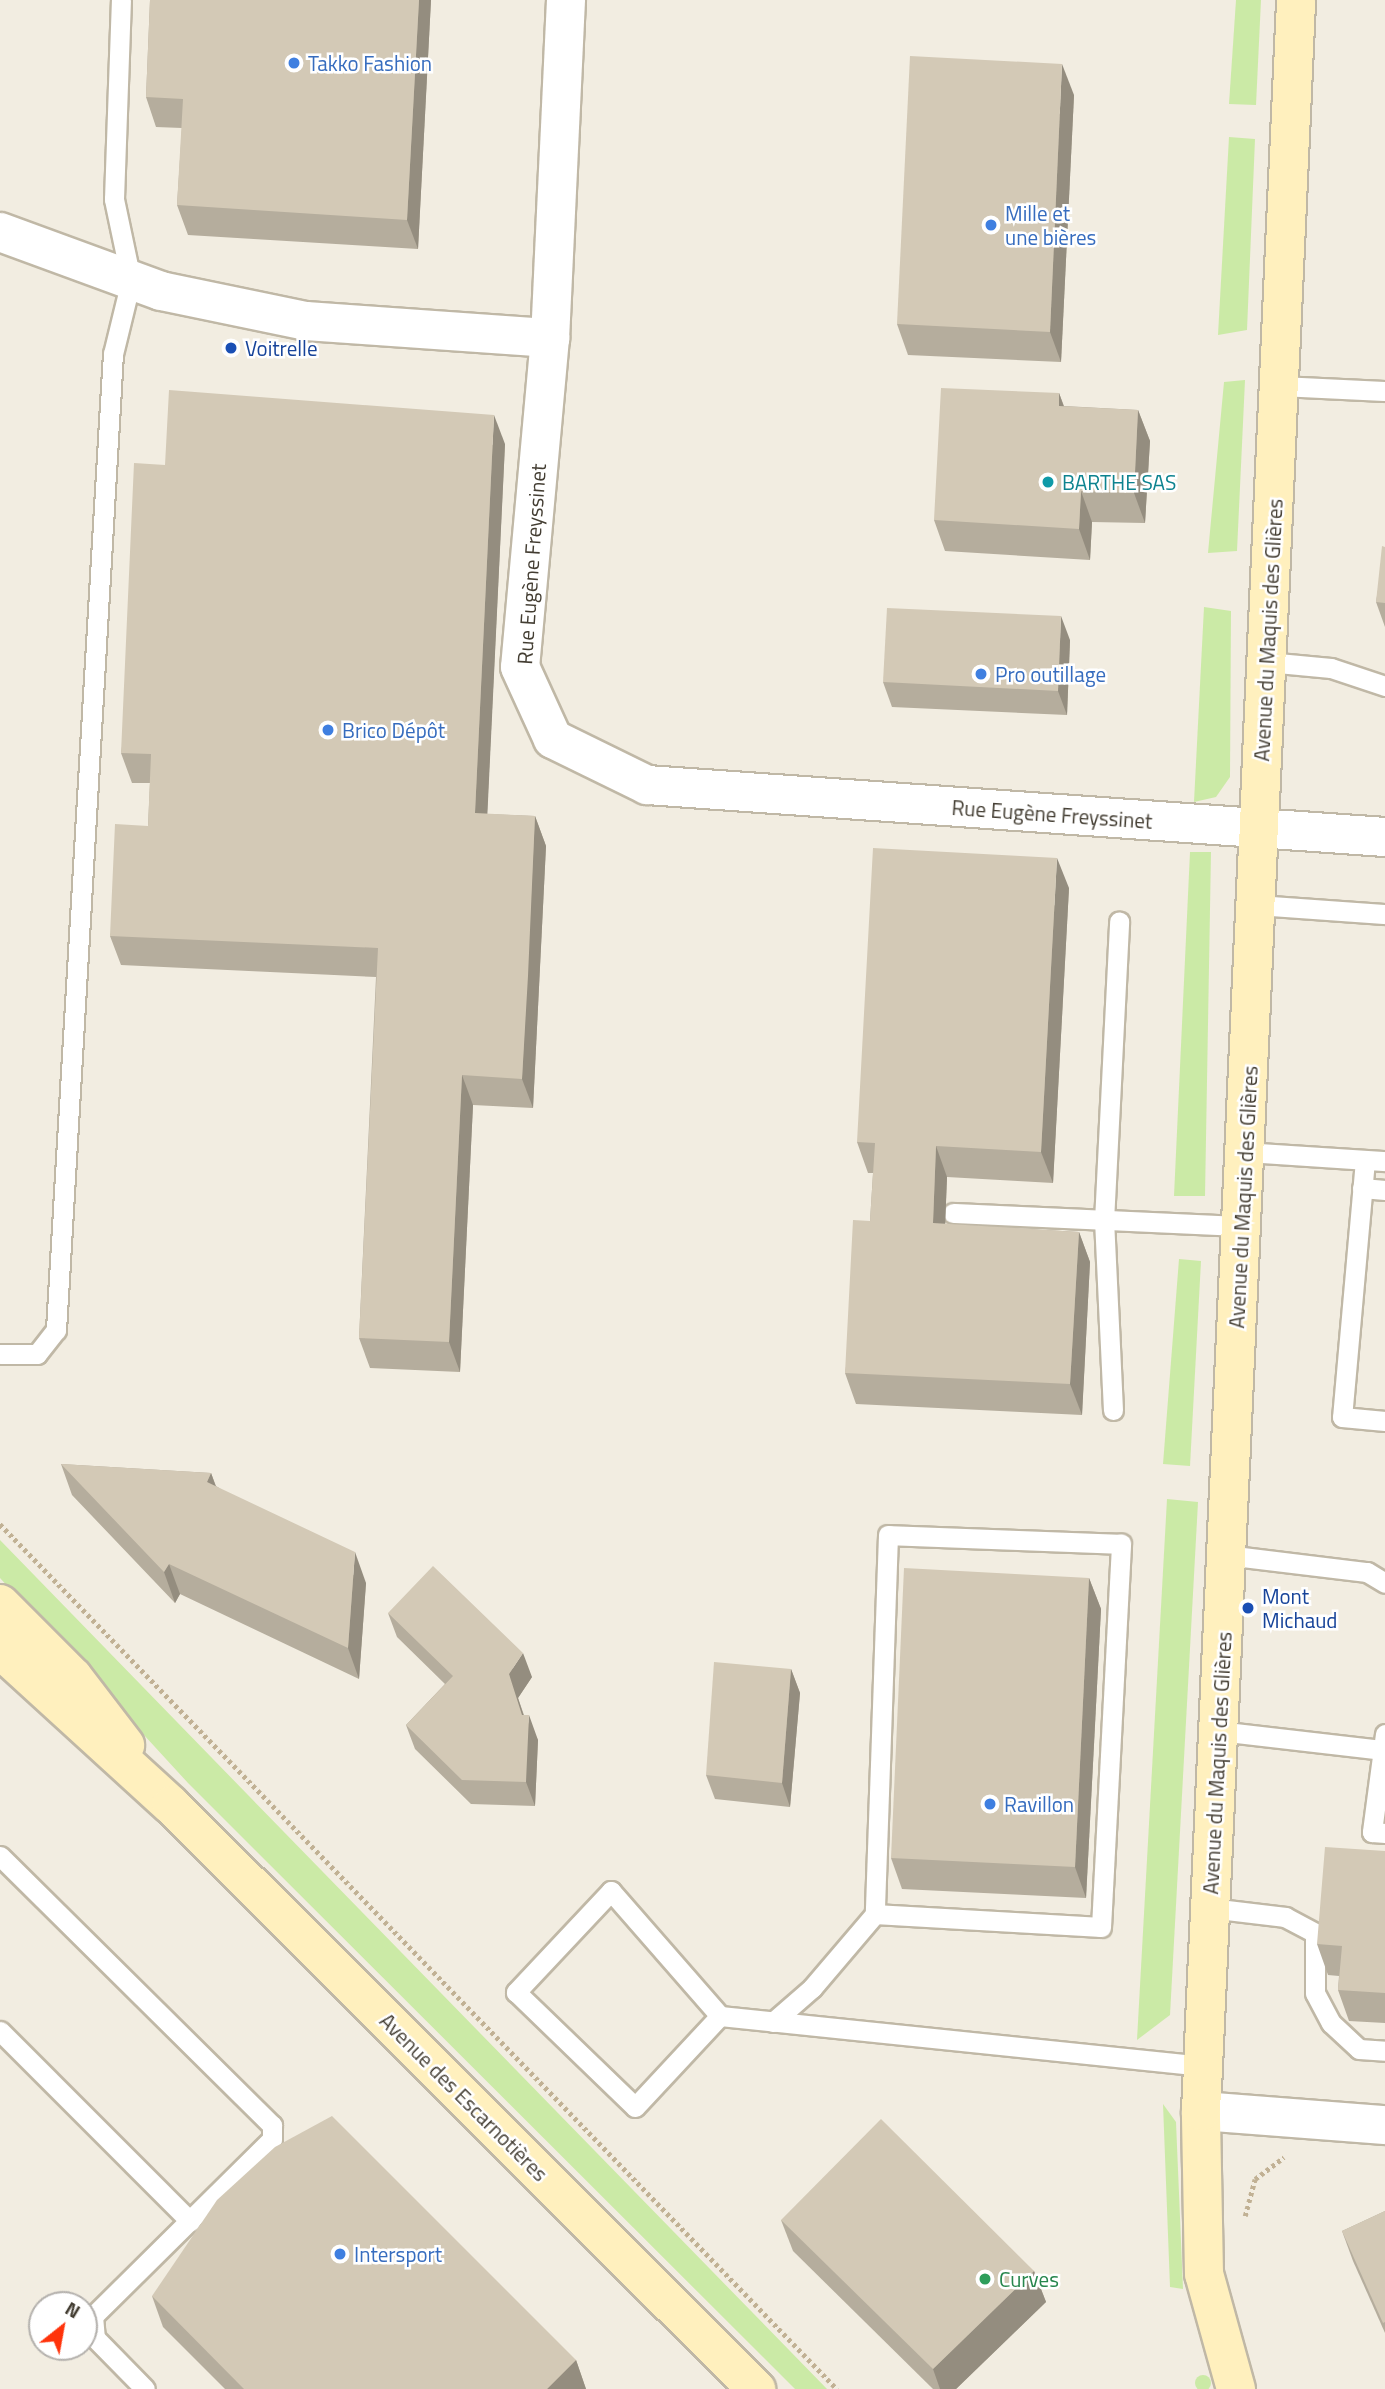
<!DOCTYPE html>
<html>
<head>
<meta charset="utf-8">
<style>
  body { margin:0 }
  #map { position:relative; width:1385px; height:2389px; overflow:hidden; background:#f2ede1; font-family:"Titillium Web",sans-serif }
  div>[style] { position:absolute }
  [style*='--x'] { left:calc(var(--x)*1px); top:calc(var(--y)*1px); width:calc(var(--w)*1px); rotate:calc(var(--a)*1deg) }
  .green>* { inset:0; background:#cbeaa6 }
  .round { border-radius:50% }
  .path>* { height:4.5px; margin-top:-2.25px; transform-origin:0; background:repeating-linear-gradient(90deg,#c1b194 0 3.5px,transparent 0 7px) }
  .roads { filter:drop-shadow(2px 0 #c0b8a6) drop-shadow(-2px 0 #c0b8a6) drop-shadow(0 2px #c0b8a6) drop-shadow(0 -2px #c0b8a6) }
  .service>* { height:19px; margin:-9.5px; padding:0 9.5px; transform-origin:9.5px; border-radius:9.5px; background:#fff }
  .minor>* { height:38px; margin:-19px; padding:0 19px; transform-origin:19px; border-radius:19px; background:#fff }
  .secondary>* { height:38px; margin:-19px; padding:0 19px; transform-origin:19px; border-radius:19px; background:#fff0be }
  .wall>* { inset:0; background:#b5ad9d }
  .shaded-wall>* { inset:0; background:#948d7f }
  .building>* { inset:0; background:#d3c9b6 }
  .dots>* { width:19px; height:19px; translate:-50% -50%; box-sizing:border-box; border:4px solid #fff; border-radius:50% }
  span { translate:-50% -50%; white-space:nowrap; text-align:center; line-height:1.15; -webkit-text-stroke:5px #fff; paint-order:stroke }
  .shop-label { font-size:21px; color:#366cbe }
  .left { translate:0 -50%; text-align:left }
  .transit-label { font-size:21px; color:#164399 }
  .culture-label { font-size:21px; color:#0d838f }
  .street-label { font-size:21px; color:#433d32 }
  .leisure-label { font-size:21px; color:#27864d }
  .north { position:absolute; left:28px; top:2291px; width:70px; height:70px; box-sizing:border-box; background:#fff; border:2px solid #b4b1ad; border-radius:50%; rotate:31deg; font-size:19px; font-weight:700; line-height:28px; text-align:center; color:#433d32 }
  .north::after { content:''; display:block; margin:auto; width:24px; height:32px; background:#ff330b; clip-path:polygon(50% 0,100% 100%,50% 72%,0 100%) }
</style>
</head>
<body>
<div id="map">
  <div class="green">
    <div style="clip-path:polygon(1236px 0,1261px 0,1256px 105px,1229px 104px)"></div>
    <div style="clip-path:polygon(1229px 137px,1255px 139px,1247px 330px,1218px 335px)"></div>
    <div style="clip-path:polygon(1245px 380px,1237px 551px,1208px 553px,1224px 382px)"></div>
    <div style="clip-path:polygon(1204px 607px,1231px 611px,1230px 777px,1216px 797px,1194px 802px)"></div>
    <div style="clip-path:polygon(1190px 852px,1211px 852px,1205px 1196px,1174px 1196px)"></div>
    <div style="clip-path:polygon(1179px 1259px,1201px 1261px,1190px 1466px,1163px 1464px)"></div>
    <div style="clip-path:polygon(1167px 1499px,1198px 1502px,1170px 2015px,1137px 2040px)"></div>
    <div style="clip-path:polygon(0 1540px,248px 1795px,827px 2389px,795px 2389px,188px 1783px,0 1578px)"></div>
    <div style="clip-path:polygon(1163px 2104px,1176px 2122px,1183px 2289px,1170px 2287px)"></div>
    <div class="round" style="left:1195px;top:2375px;width:16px;height:16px"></div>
  </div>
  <div class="path">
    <div style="--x:0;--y:1524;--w:1204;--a:45.94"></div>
    <div style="--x:1245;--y:2216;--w:38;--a:-75"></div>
    <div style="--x:1255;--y:2179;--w:36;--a:-37"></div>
  </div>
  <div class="roads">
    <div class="service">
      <div style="--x:1279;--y:386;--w:106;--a:2.7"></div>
      <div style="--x:1267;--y:662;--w:64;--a:5.4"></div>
      <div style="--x:1331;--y:668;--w:57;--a:18.4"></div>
      <div style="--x:1256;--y:905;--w:129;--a:4"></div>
      <div style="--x:1245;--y:1152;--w:140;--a:3.7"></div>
      <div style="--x:1365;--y:1160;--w:258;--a:95.1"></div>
      <div style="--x:1342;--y:1417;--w:43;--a:5.3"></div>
      <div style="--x:1362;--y:1188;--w:23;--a:5"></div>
      <div style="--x:953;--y:1213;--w:288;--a:2.6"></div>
      <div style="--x:0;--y:1354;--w:37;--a:0"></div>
      <div style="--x:37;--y:1354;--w:31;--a:-52"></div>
      <div style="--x:56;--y:1330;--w:978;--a:-86.66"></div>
      <div style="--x:113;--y:354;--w:76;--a:-76.3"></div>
      <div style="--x:131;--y:280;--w:83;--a:-101.9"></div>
      <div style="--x:114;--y:199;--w:199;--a:-88"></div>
      <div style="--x:1113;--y:1410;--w:189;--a:-92.7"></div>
      <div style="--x:1104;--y:1221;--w:300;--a:-87.1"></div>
      <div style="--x:1226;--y:1555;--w:142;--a:6.9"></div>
      <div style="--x:1367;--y:1572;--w:21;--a:31"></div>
      <div style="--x:1218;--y:1731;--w:166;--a:6.6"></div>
      <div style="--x:1385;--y:1734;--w:99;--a:97.6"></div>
      <div style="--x:1372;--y:1832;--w:13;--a:4"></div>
      <div style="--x:0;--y:1856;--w:383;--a:44.7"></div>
      <div style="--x:272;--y:2125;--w:14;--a:90"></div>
      <div style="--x:272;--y:2139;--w:252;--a:135.3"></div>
      <div style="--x:93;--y:2316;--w:22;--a:85"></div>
      <div style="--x:95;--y:2338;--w:71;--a:45.6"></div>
      <div style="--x:1210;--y:1908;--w:76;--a:6.8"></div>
      <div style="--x:1285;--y:1917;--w:34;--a:28"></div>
      <div style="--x:1315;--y:1933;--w:60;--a:90"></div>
      <div style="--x:1315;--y:1993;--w:34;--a:62"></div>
      <div style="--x:1331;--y:2023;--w:38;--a:43"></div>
      <div style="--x:1359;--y:2049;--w:26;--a:4"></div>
      <div style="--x:720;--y:2016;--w:166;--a:-131.1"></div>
      <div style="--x:611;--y:1891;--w:139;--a:133.2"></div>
      <div style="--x:516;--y:1992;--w:165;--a:44"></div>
      <div style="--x:635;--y:2107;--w:125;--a:-47"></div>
      <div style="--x:720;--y:2016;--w:486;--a:5.9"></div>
      <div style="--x:773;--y:2022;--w:52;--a:-41.1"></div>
      <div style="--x:812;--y:1988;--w:97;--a:-49.6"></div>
      <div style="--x:875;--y:1914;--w:226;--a:3.3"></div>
      <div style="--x:1101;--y:1927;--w:384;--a:-87"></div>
      <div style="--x:1121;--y:1544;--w:233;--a:-177.8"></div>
      <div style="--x:888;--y:1535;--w:379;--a:92"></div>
      <div style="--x:0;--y:2031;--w:269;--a:45"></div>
    </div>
    <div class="minor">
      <div style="--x:566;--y:0;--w:338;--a:92.7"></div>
      <div style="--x:550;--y:338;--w:330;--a:95.2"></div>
      <div style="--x:520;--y:667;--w:79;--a:65.4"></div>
      <div style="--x:553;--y:739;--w:105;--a:26.1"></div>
      <div style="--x:647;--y:785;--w:740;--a:4.03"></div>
      <div style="--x:0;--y:232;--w:171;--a:20.1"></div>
      <div style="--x:161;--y:291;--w:148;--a:11.7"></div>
      <div style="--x:306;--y:321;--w:245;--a:4"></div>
      <div style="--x:1201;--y:2111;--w:185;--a:4.4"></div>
    </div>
    <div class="secondary">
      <div style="--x:0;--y:1604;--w:103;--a:45"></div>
      <div style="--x:73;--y:1677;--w:86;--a:52.6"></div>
      <div style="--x:0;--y:1649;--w:231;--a:42.4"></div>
      <div style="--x:171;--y:1805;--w:827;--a:44.95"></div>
      <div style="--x:1236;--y:2389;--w:119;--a:-105.5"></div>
      <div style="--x:1204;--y:2274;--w:163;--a:-91.1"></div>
      <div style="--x:1201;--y:2111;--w:2113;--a:-87.42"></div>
    </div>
  </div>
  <div class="wall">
    <div style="clip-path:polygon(150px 0,431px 0,418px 249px,188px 235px,177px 205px,182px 128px,156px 127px,146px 97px)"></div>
    <div style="clip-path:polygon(1074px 95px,1061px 362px,908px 355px,897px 324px)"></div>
    <div style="clip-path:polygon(1059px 393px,1064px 406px,1138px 410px,1150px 441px,1145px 523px,1092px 522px,1090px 560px,945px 551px,934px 520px)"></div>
    <div style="clip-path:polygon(505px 444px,487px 814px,535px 816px,546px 846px,533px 1108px,473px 1105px,460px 1372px,370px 1368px,359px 1338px,376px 977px,121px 965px,110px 936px,148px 826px,150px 783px,132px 783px,121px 753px,165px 465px)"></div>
    <div style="clip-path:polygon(1385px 547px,1385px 627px,1376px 602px)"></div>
    <div style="clip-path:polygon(1070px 640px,1067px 715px,892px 707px,883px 682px)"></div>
    <div style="clip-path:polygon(1069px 888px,1053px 1183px,947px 1177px,945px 1224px,1079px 1232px,1090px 1262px,1082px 1415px,856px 1404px,845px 1373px,870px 1221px,873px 1173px,868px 1173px,857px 1142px)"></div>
    <div style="clip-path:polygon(61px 1464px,211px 1473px,216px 1486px,366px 1583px,359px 1679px,180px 1594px,175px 1603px,72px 1495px)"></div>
    <div style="clip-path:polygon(1089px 1578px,1101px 1609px,1086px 1898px,902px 1889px,891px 1858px)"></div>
    <div style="clip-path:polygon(388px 1613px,532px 1677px,518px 1698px,524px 1715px,538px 1740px,535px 1806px,471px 1804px,415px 1749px,406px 1725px,445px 1684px,397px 1637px)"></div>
    <div style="clip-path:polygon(791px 1669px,800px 1693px,790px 1807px,715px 1799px,706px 1775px)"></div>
    <div style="clip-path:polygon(1385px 1851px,1385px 2023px,1349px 2021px,1338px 1990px,1339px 1976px,1328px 1975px,1317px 1944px)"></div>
    <div style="clip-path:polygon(1385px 2211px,1385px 2333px,1353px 2261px,1342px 2231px)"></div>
    <div style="clip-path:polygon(781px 2220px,1034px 2271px,1046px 2302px,956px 2389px,933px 2389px,793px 2251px)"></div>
    <div style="clip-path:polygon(152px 2296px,576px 2360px,586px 2389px,225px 2389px,163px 2327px)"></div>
  </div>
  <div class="shaded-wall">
    <div style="clip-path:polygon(419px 0,431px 0,418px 249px,407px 220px)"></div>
    <div style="clip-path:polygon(1062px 64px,1074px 95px,1061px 362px,1050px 332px)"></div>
    <div style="clip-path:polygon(1059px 393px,1070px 424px,1059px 406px)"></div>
    <div style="clip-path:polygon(1138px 410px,1150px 441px,1145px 523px,1134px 493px)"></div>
    <div style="clip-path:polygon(494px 415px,505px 444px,486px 843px,475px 813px)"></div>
    <div style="clip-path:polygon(1081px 491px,1092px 522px,1090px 560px,1079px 529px)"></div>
    <div style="clip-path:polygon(1061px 616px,1070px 640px,1067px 715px,1058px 691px)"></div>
    <div style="clip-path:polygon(535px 816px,546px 846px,533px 1108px,522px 1079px)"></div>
    <div style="clip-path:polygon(1057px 858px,1069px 888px,1053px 1183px,1041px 1152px)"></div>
    <div style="clip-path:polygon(462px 1075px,473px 1105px,460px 1372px,449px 1342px)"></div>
    <div style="clip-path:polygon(936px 1146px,947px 1177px,944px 1254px,933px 1223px)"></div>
    <div style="clip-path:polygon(1079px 1232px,1090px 1262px,1082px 1415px,1070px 1384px)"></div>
    <div style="clip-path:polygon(211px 1473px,222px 1504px,207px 1482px)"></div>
    <div style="clip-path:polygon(355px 1552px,366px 1583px,359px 1679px,348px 1648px)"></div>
    <div style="clip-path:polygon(169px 1564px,180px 1594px,175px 1603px,164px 1572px)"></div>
    <div style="clip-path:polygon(1089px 1578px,1101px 1609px,1086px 1898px,1075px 1867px)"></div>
    <div style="clip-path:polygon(523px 1653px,532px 1677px,518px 1698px,528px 1729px,529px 1715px,538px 1740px,535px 1806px,526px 1782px,509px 1674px)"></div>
    <div style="clip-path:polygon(791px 1669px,800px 1693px,790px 1807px,782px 1783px)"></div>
    <div style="clip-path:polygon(1034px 2271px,1046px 2302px,956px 2389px,940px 2389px,933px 2369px)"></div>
    <div style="clip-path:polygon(576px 2360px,586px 2389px,547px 2389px)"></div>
  </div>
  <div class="building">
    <div style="clip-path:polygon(150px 0,419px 0,407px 220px,177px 205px,183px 99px,146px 97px)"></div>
    <div style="clip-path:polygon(910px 56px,1062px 64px,1050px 332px,897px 324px)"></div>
    <div style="clip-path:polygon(941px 388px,1059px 393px,1059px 406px,1138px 410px,1134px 493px,1081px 491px,1079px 529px,934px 520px)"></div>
    <div style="clip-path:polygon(169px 390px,494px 415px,475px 813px,535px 816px,528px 976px,522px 1079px,462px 1075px,449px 1342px,359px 1338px,378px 948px,110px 936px,115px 824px,148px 826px,151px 754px,121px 753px,134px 463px,165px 465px)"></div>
    <div style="clip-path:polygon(1382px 546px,1385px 547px,1385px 603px,1376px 602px)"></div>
    <div style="clip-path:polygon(887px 608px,1061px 616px,1058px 691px,883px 682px)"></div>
    <div style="clip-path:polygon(873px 848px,1057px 858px,1041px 1152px,936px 1146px,933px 1223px,1079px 1232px,1070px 1384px,845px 1373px,853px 1220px,870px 1221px,875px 1143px,857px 1142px)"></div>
    <div style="clip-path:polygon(61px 1464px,211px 1473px,207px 1482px,355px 1552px,348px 1648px,169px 1564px,164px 1572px)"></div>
    <div style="clip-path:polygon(433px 1566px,523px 1653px,509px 1674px,522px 1715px,529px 1715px,526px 1782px,462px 1780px,406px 1725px,453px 1676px,388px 1613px)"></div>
    <div style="clip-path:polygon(904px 1568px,1089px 1578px,1075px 1867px,891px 1858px)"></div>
    <div style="clip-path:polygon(714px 1662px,791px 1669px,782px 1783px,706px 1775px)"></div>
    <div style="clip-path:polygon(1325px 1847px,1385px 1851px,1385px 1993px,1338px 1990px,1342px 1946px,1317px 1944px)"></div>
    <div style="clip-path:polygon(332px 2116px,576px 2360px,547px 2389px,244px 2389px,152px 2296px,217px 2200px,275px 2147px)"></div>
    <div style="clip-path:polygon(881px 2119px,1034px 2271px,933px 2369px,781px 2220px)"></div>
    <div style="clip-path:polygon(1385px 2211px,1385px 2322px,1383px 2323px,1342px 2231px)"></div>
  </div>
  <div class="dots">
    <div style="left:294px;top:63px;background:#3f7fe0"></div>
    <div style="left:991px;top:225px;background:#3f7fe0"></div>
    <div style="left:231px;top:348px;background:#1a4fb4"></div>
    <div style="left:1048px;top:482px;background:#0f9aa8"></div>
    <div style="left:981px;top:674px;background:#3f7fe0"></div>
    <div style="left:328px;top:730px;background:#3f7fe0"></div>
    <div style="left:1248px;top:1608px;background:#1a4fb4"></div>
    <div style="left:990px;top:1804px;background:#3f7fe0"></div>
    <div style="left:340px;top:2254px;background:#3f7fe0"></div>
    <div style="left:985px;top:2279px;background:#2e9e5b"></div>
  </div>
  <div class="shop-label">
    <span class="left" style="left:308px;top:63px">Takko Fashion</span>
    <span class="left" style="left:1005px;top:225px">Mille et<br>une bières</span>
    <span class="left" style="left:995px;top:674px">Pro outillage</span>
    <span class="left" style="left:342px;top:730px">Brico Dépôt</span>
    <span class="left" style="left:1004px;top:1804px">Ravillon</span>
    <span class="left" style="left:354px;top:2254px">Intersport</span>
  </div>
  <div class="transit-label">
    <span class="left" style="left:245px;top:348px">Voitrelle</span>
    <span class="left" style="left:1262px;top:1608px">Mont<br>Michaud</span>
  </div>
  <div class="culture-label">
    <span class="left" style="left:1062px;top:482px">BARTHE SAS</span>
  </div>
  <div class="street-label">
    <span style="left:531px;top:564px;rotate:-86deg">Rue Eugène Freyssinet</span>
    <span style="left:1268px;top:630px;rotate:-87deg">Avenue du Maquis des Glières</span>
    <span style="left:1052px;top:814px;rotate:4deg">Rue Eugène Freyssinet</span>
    <span style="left:1243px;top:1197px;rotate:-87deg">Avenue du Maquis des Glières</span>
    <span style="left:1217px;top:1763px;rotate:-87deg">Avenue du Maquis des Glières</span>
    <span style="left:464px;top:2097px;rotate:45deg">Avenue des Escarnotières</span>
  </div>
  <div class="leisure-label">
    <span class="left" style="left:999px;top:2279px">Curves</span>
  </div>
  <div class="north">N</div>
</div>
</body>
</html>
